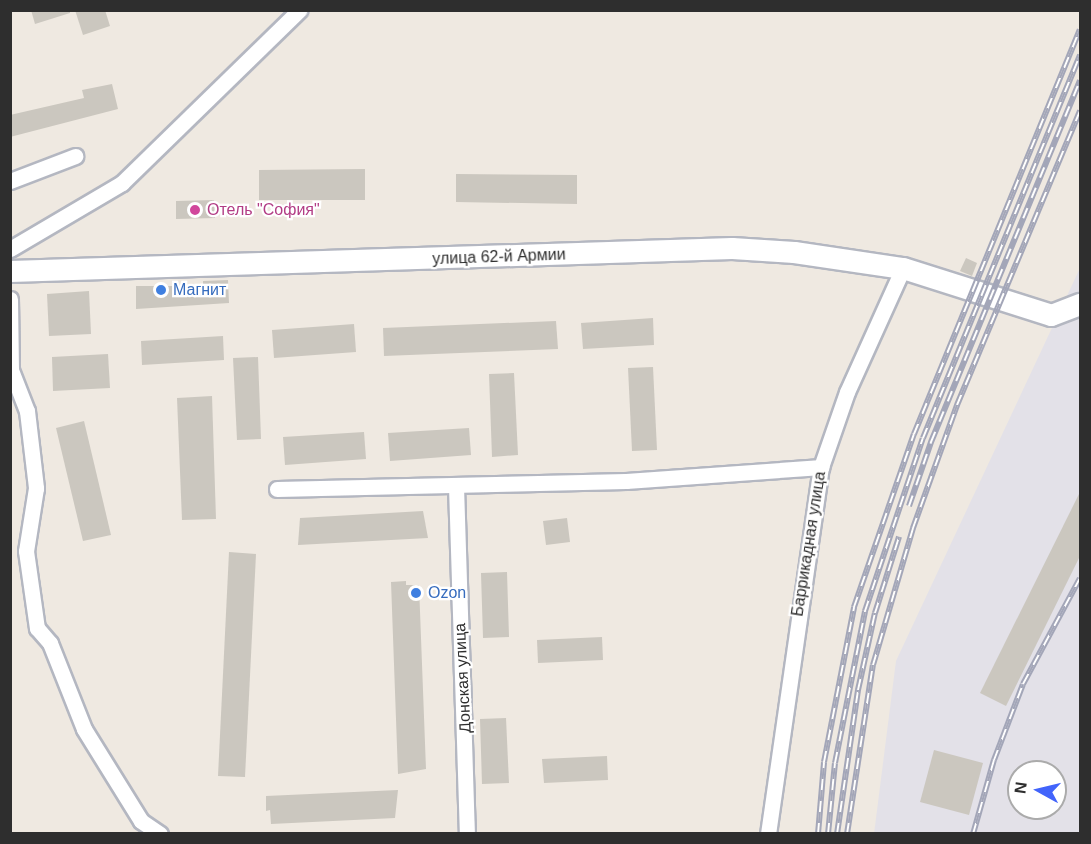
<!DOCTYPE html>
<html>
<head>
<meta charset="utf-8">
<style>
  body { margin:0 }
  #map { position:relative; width:1091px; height:844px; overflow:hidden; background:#efe9e1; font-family:Arial,sans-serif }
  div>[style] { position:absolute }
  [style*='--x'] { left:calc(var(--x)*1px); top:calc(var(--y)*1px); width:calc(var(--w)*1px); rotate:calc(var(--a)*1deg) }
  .industrial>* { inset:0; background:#e3e1e8 }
  .building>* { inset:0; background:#cbc7bf }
  .roads { filter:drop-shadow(2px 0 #b4b7c1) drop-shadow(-2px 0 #b4b7c1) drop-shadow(0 2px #b4b7c1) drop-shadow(0 -2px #b4b7c1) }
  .street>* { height:15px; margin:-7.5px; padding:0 7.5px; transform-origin:7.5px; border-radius:7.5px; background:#fff }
  .secondary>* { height:21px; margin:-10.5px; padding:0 10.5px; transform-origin:10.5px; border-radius:10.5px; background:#fff }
  .rail>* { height:6px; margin-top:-3px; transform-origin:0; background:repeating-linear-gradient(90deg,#fff 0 11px,#a3a6b8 0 22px); box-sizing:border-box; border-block:2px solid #a3a6b8 }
  .dots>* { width:16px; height:16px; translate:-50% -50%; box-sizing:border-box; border:3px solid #fff; border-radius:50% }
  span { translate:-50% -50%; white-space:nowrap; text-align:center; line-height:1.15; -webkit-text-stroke:4.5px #fff; paint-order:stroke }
  .hotel-label { font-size:16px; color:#b23c85 }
  .left { translate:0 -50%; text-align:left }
  .street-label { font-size:16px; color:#2e2e2e }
  .shop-label { font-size:16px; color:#366cbe }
  .frame { position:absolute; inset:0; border:12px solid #2e2e2e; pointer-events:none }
  .north { position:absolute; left:1007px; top:760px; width:60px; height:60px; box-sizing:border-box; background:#fff; border:2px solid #ababab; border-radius:50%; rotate:278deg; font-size:16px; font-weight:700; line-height:24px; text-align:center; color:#2e2e2e }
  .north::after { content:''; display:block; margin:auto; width:21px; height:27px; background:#4264fb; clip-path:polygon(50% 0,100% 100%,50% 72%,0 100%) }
</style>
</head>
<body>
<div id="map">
  <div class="industrial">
    <div style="clip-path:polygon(evenodd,1080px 268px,1080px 833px,874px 834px,896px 661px,1080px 268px,1019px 772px,1055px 772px,1055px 808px,1019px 808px,1019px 772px)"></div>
  </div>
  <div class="building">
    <div style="clip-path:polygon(31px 10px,70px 10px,70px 13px,35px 24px)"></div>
    <div style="clip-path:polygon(75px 10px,105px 10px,110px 26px,83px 35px)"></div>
    <div style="clip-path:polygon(112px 84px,118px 109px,10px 137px,10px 115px,84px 98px,82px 90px)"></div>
    <div style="clip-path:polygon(365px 169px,365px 200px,259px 200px,259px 170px)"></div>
    <div style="clip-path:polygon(456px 174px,577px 175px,577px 204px,456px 202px)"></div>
    <div style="clip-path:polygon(214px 200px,215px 218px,176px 219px,176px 201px)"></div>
    <div style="clip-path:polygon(966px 258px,977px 263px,972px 276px,960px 271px)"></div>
    <div style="clip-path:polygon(228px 280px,229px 303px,136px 309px,136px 286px,203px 286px,203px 281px)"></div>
    <div style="clip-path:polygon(89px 291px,91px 334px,49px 336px,47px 294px)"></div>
    <div style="clip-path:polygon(653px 318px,654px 345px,583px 349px,581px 323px)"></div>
    <div style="clip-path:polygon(556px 321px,558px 349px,384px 356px,383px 328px)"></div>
    <div style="clip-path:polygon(354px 324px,356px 352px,274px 358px,272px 330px)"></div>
    <div style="clip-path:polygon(223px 336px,224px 360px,142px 365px,141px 341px)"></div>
    <div style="clip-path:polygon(108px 354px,110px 388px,53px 391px,52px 357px)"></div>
    <div style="clip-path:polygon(258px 357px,261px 439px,237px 440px,233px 358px)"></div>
    <div style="clip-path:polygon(653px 367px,657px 450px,632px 451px,628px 368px)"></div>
    <div style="clip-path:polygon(514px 373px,518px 455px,492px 457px,489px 374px)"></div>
    <div style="clip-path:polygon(212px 396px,216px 519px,182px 520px,177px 398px)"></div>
    <div style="clip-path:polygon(84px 421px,111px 535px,83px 541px,56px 428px)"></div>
    <div style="clip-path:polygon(469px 428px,471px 455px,390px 461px,388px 433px)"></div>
    <div style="clip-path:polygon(364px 432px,366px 459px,285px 465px,283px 437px)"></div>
    <div style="clip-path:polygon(1080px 492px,1080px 556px,1006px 706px,980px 693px)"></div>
    <div style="clip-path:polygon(423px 511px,428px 538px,298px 545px,300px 518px)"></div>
    <div style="clip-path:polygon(567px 518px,570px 542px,546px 545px,543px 521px)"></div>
    <div style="clip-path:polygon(229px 552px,256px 554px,245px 777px,218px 776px)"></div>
    <div style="clip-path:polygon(507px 572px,509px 637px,483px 638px,481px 573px)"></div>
    <div style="clip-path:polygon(406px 581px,406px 585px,419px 585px,426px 769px,398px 774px,391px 582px)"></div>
    <div style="clip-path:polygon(602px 637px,603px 660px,538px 663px,537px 640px)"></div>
    <div style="clip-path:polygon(506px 718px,509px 783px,482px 784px,480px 719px)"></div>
    <div style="clip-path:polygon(934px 750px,983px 763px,969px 815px,920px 802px)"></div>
    <div style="clip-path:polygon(607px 756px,608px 780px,544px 783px,542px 759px)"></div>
    <div style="clip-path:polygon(398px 790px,395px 818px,271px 824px,270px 810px,266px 811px,266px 796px)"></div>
  </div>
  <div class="roads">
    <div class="street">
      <div style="--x:10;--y:181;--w:70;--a:-21"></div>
      <div style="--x:10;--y:249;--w:130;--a:-30.5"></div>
      <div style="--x:122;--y:183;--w:248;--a:-44.3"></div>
      <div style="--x:10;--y:299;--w:71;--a:89.2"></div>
      <div style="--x:11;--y:370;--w:44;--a:68.7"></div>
      <div style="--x:27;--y:411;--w:78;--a:83.3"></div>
      <div style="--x:36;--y:488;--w:64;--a:99"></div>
      <div style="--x:26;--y:551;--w:78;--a:81.9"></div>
      <div style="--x:37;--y:628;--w:20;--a:49"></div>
      <div style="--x:50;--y:643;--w:92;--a:68.4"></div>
      <div style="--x:84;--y:729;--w:108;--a:58.2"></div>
      <div style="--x:141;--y:821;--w:23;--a:34"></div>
      <div style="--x:456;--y:486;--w:348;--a:88.2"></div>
      <div style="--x:277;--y:489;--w:349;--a:-1.3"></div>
      <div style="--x:626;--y:481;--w:196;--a:-4.1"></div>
      <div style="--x:768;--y:834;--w:371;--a:-81.8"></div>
      <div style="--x:821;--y:467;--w:79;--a:-70.9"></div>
      <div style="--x:847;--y:392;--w:136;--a:-65.7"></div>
    </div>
    <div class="secondary">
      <div style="--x:10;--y:271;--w:722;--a:-1.82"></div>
      <div style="--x:732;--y:248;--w:62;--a:3.7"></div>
      <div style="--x:794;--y:252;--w:110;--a:8.4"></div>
      <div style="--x:903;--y:268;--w:155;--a:17.6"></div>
      <div style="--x:1051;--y:315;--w:31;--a:-21"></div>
    </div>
  </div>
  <div class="rail">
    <div style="--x:909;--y:506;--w:68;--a:-71"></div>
    <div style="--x:931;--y:442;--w:391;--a:-67.6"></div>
    <div style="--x:818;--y:834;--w:72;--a:-85.2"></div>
    <div style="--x:824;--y:762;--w:158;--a:-79"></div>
    <div style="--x:854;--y:607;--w:183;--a:-70.9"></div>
    <div style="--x:914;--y:434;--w:437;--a:-67.7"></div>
    <div style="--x:828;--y:834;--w:71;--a:-84.4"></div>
    <div style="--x:835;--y:763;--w:155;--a:-78.8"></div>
    <div style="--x:865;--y:611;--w:182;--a:-71.5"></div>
    <div style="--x:923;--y:438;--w:414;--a:-67.7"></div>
    <div style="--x:837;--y:834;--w:146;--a:-81.7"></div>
    <div style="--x:858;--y:690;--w:79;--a:-77.6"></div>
    <div style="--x:875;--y:613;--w:80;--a:-72.5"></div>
    <div style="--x:847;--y:834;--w:171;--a:-81.3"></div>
    <div style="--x:873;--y:665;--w:143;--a:-73.7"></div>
    <div style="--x:913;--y:528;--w:131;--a:-70.3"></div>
    <div style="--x:957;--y:405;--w:319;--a:-67.3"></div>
    <div style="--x:973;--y:834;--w:77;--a:-74.2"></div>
    <div style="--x:994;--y:760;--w:81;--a:-69.1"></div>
    <div style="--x:1023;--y:684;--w:120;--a:-61.7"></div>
  </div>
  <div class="dots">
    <div style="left:195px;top:210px;background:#d1479c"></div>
    <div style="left:161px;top:290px;background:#3f7fe0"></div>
    <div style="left:416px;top:593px;background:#3f7fe0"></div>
  </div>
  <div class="hotel-label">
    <span class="left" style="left:207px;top:210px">Отель "София"</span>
  </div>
  <div class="street-label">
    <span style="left:499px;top:257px;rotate:-2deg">улица 62-й Армии</span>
    <span style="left:809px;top:544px;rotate:-81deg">Баррикадная улица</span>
    <span style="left:463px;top:678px;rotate:-93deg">Донская улица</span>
  </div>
  <div class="shop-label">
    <span class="left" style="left:173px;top:290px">Магнит</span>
    <span class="left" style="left:428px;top:593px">Ozon</span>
  </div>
  <div class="frame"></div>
  <div class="north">N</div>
</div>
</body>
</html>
